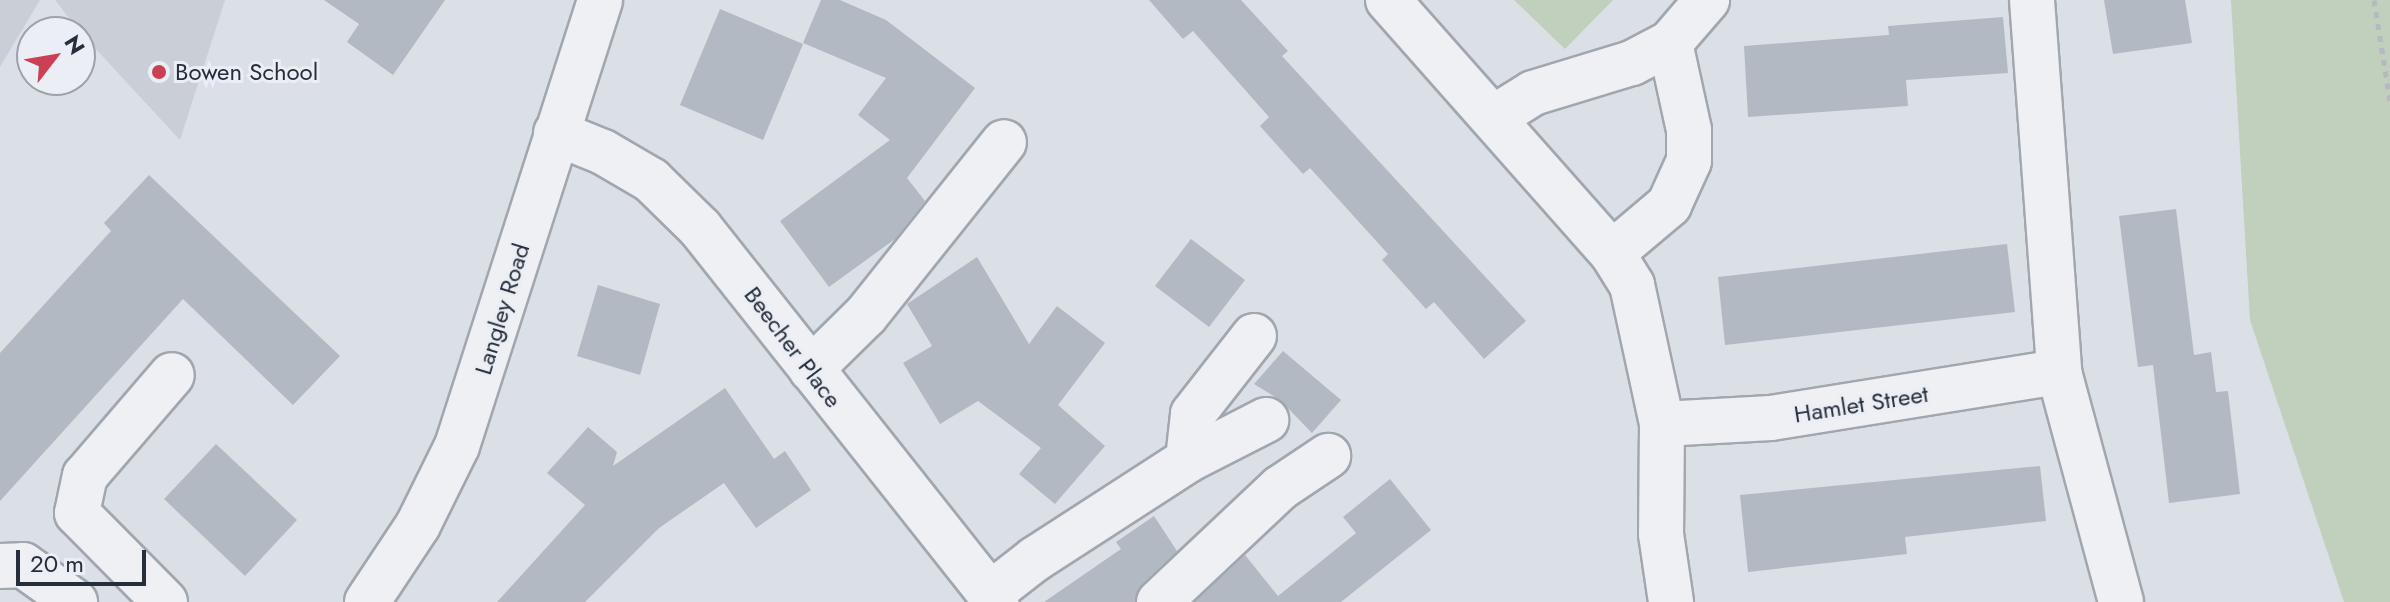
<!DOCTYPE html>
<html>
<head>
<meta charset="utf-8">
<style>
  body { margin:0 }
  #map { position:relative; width:2390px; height:602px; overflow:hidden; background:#dbdfe6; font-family:Jost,sans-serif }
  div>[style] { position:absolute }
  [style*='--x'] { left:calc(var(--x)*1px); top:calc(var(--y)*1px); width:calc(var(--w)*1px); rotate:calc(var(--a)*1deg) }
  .built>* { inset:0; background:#caced7 }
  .green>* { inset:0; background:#c1cfbd }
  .building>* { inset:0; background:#b3b9c2 }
  .path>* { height:5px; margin-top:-2.5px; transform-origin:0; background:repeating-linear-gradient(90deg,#b6bac0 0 6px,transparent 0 12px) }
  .roads { filter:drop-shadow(2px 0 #a1a6af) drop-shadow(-2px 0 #a1a6af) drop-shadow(0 2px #a1a6af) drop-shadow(0 -2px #a1a6af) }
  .minor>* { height:44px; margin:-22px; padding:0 22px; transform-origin:22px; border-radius:22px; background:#eef0f4 }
  .dots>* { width:22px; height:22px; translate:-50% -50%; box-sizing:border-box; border:4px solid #ebeef4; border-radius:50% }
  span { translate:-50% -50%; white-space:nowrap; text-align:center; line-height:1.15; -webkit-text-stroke:6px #ebeef4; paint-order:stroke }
  .poi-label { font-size:24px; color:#262e3b }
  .left { translate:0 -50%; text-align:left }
  .street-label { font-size:24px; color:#262e3b }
  .north { position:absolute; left:16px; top:16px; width:80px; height:80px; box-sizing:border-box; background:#ebeef4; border:2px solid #9ca1aa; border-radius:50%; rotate:59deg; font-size:22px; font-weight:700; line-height:32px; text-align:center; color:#262e3b }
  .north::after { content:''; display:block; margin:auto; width:28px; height:36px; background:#cb4055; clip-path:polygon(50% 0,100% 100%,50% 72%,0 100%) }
  .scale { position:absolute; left:16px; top:550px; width:130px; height:36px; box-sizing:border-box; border:4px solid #262e3b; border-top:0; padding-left:10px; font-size:24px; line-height:28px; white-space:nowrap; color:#262e3b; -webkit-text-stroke:6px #ebeef4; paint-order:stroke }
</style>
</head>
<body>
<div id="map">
  <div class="built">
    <div style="clip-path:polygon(0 0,40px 0,0 67px)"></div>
    <div style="clip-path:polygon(55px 0,225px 0,180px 140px,80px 32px)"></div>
  </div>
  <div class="green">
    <div style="clip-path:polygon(1514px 0,1613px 0,1565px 49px)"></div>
    <div style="clip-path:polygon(2231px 0,2390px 0,2390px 602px,2344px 602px,2250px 320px)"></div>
  </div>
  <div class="building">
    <div style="clip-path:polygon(324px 0,445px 0,393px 75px,347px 42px,359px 24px)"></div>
    <div style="clip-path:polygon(821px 0,840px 0,886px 20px,975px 88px,907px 178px,925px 201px,895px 239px,829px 287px,780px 221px,890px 140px,858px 115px,886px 78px,803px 43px)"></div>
    <div style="clip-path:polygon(1149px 0,1241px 0,1288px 51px,1282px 56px,1526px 321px,1484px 359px,1434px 302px,1426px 309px,1382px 260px,1388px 254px,1310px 168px,1303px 174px,1260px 126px,1269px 117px,1193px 31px,1183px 39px)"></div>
    <div style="clip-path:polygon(2104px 0,2185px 0,2192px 43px,2113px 54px)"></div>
    <div style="clip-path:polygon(720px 9px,803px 44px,763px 140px,680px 105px)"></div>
    <div style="clip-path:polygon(2003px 17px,2008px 73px,1906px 80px,1908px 106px,1748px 117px,1744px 46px,1889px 35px,1888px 26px)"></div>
    <div style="clip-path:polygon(149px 175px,340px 356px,293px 405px,183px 299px,0 501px,0 353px,111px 231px,104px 223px)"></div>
    <div style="clip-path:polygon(2176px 209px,2194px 355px,2211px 352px,2216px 392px,2228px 391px,2240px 494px,2169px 503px,2153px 365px,2138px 367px,2119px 216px)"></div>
    <div style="clip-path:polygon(1191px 239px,1245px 280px,1209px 327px,1155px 286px)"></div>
    <div style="clip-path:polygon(2007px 244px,2015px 312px,1725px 345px,1718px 277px)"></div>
    <div style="clip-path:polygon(977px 257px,1029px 344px,1057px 306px,1105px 343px,1058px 405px,1105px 446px,1055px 504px,1019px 474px,1041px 448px,978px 401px,940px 424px,903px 363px,932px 346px,907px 304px)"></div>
    <div style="clip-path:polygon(598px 285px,660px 304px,640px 375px,577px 356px)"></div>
    <div style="clip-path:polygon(1283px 351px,1341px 400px,1312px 433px,1280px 400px,1254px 384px)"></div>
    <div style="clip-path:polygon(725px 388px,774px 459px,785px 451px,811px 490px,756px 528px,724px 483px,659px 528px,585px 602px,497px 602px,585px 505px,547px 473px,588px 427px,617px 452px,613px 466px)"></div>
    <div style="clip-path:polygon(216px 444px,297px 520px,245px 576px,164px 499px)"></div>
    <div style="clip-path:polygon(2040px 466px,2046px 521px,1905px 537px,1907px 554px,1748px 572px,1740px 495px)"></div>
    <div style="clip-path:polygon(1390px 479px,1431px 530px,1341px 602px,1195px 602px,1245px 555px,1278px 596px,1356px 533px,1343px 517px)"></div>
    <div style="clip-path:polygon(1154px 516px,1177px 551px,1142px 584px,1135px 602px,1044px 602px,1121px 549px,1116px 542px)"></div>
  </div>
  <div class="path">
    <div style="--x:2374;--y:0;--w:102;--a:81"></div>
  </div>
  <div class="roads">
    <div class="minor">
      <div style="--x:1388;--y:0;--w:338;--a:48.5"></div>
      <div style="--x:1612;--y:253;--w:38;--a:58"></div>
      <div style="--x:1632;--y:285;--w:142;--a:77.8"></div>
      <div style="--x:1662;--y:424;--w:110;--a:90.5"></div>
      <div style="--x:1661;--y:534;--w:69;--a:81.6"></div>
      <div style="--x:2032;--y:0;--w:373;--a:85.8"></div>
      <div style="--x:1493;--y:118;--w:47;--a:-32"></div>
      <div style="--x:1533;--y:93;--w:103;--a:-16.9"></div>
      <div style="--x:1632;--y:63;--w:43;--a:-27.8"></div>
      <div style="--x:1670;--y:43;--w:57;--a:-49.3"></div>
      <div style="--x:556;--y:133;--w:51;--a:22"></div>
      <div style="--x:603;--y:152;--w:56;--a:30.3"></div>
      <div style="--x:651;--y:180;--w:69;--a:44.4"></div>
      <div style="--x:700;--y:228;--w:477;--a:51.6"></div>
      <div style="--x:1612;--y:253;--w:75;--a:-40.1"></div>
      <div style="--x:1669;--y:205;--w:48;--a:-65.6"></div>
      <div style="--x:1689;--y:161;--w:31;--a:-90"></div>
      <div style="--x:1689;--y:130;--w:89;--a:-102.3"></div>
      <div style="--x:811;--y:369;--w:77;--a:-44.5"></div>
      <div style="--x:866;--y:315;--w:221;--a:-51.4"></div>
      <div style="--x:1662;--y:424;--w:109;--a:-3.2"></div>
      <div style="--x:1771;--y:418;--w:292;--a:-9.1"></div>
      <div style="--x:2059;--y:372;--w:238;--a:74.9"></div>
      <div style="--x:1188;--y:460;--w:46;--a:-83.8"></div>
      <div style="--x:1193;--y:414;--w:99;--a:-52"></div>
      <div style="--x:0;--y:566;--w:23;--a:-2"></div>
      <div style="--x:23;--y:565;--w:64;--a:35.4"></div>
      <div style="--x:990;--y:594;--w:57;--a:-37.9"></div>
      <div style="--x:1035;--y:559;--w:182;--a:-32.9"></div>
      <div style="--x:1188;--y:460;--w:88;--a:-27.1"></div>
      <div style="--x:165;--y:602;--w:125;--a:-134.7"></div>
      <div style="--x:77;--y:513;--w:38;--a:-78"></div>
      <div style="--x:85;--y:476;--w:133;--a:-49.3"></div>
      <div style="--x:367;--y:602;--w:92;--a:-56.5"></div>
      <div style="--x:418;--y:525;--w:88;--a:-63.7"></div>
      <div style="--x:457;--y:446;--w:468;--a:-72.2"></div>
      <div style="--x:1159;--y:602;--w:166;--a:-43.3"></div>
      <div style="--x:1280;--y:488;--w:58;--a:-33.7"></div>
    </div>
  </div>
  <div class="dots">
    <div style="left:159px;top:72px;background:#cb4055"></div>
  </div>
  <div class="poi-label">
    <span class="left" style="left:175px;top:72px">Bowen School</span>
  </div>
  <div class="street-label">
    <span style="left:502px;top:309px;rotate:-73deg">Langley Road</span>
    <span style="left:793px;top:347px;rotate:53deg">Beecher Place</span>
    <span style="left:1861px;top:404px;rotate:-9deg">Hamlet Street</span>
  </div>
  <div class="north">N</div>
  <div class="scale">20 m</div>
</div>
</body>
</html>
